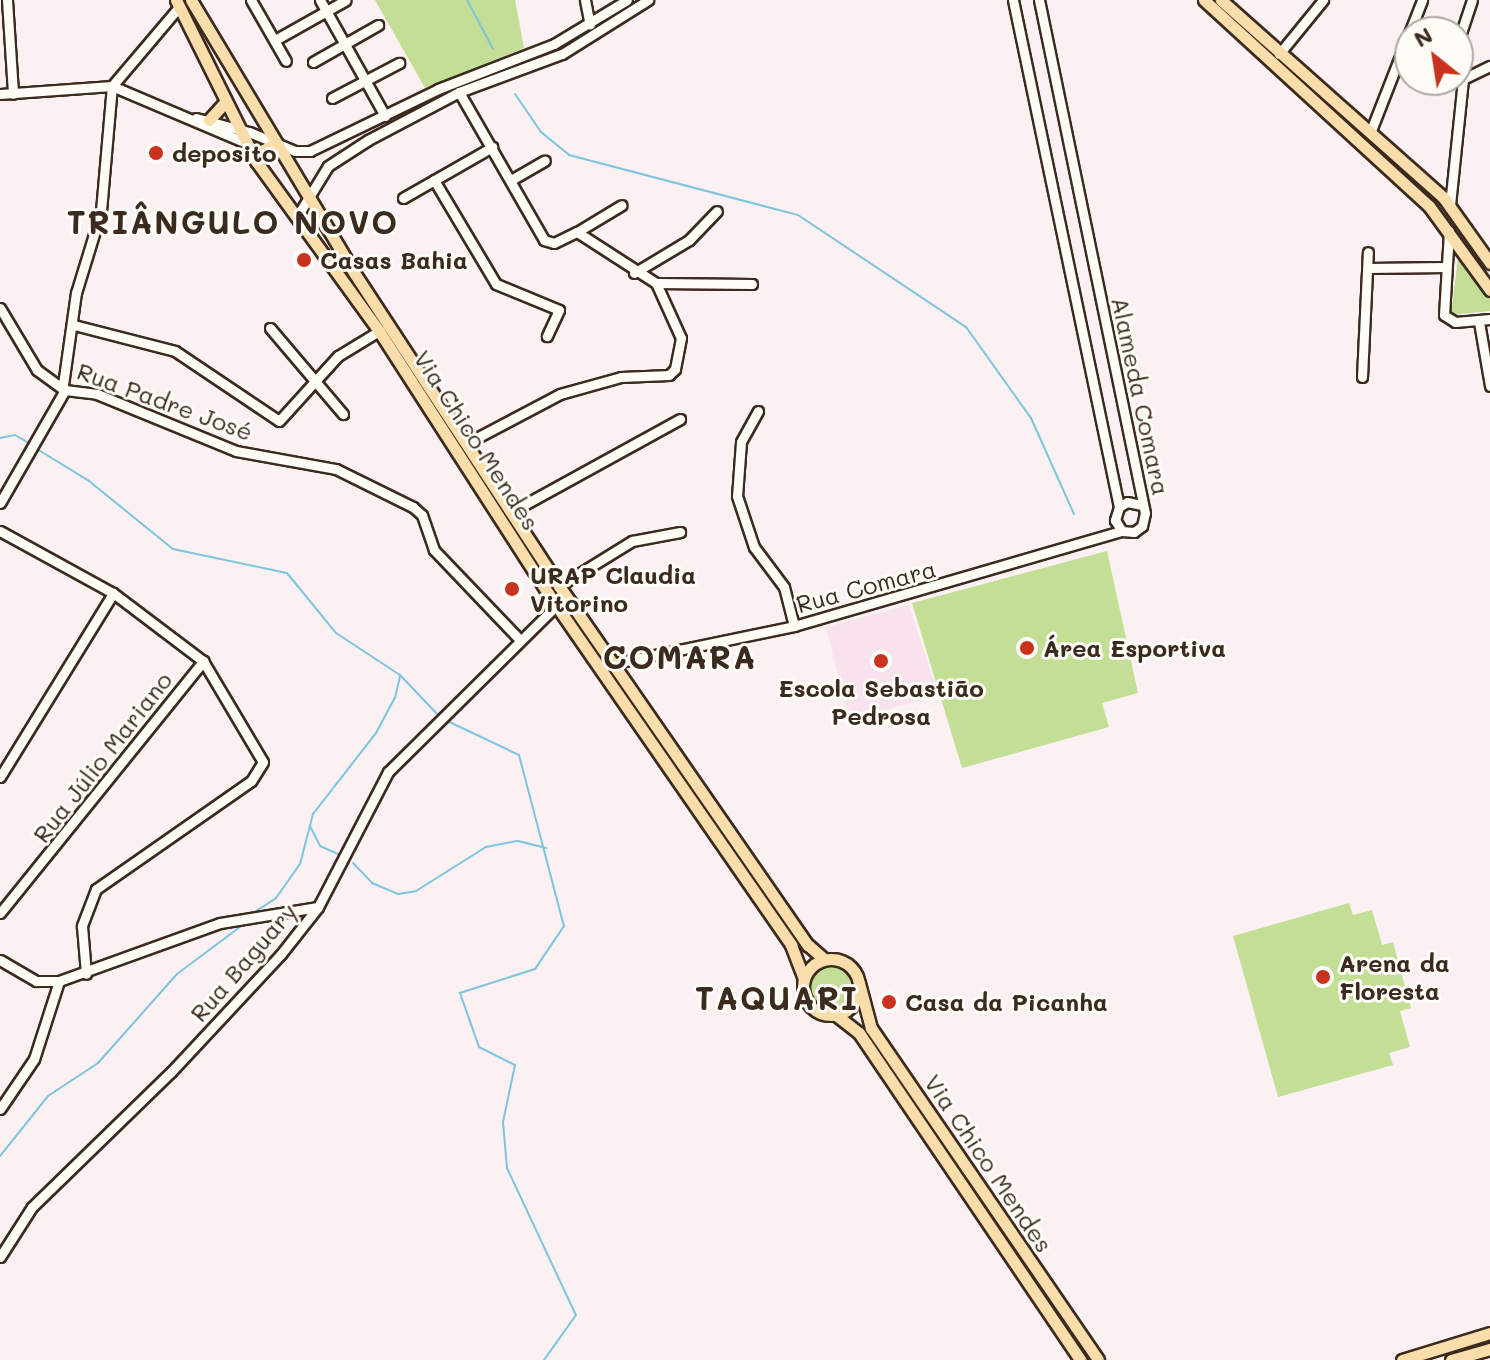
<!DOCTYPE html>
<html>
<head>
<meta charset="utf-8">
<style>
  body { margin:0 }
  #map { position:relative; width:1490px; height:1360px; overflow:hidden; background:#fbf0f2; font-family:Mali,sans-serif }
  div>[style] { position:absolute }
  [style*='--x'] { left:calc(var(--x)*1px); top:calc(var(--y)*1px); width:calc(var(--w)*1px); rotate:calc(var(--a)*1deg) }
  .built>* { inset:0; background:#f8e2ed }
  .green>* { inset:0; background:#c3de95 }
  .round { border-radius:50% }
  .stream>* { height:2px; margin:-1px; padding:0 1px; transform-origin:1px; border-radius:1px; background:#7dc4de }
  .roads { filter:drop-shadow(2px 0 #3b2a1e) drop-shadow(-2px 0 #3b2a1e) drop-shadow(0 2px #3b2a1e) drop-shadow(0 -2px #3b2a1e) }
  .minor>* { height:9px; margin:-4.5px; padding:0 4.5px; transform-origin:4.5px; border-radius:4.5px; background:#fdfcf7 }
  .major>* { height:11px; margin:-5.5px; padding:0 5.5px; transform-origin:5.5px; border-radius:5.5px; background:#f9deab }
  .major>.ring { margin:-5.5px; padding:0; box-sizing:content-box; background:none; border:11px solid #f9deab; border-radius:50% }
  .dots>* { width:22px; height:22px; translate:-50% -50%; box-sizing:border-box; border:4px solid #fdfcf7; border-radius:50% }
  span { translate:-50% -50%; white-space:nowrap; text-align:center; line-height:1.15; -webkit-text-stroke:6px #fdfcf7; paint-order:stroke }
  .poi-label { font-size:24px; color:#3b2a1e; font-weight:700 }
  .left { translate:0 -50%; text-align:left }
  .street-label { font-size:24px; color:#3b2a1e }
  .district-label { font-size:32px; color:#3b2a1e; font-weight:700; letter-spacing:2px }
  .north { position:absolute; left:1394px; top:16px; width:80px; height:80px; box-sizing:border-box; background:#fdfcf7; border:2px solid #afa8a0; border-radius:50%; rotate:330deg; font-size:22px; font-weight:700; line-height:32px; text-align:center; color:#3b2a1e }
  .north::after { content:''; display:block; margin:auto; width:28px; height:36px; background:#c8321e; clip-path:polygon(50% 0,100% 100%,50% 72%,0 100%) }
</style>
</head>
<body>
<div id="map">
  <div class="built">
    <div style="clip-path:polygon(909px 605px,938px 695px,849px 720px,826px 627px)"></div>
  </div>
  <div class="green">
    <div style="clip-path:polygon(375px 0,515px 0,524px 48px,425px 88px)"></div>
    <div style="clip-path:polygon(1459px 249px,1490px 298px,1490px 311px,1451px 315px)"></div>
    <div style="clip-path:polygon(1107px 551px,1138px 693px,1102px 703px,1109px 727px,962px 768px,912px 603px)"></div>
    <div style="clip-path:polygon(1349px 903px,1353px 915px,1372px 910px,1382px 945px,1393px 942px,1411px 1008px,1400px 1011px,1410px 1047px,1389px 1053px,1393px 1065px,1278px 1097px,1233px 936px)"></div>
    <div class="round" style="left:806px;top:966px;width:46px;height:46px"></div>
  </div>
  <div class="stream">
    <div style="--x:467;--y:0;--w:55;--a:62"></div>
    <div style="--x:515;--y:94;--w:46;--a:55.6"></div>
    <div style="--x:541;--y:132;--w:36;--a:39"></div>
    <div style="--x:569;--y:155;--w:237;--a:14.7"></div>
    <div style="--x:798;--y:215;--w:202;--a:33.7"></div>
    <div style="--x:966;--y:327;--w:112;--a:54.5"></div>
    <div style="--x:1031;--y:418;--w:105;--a:65.9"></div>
    <div style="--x:0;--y:438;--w:15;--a:-11"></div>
    <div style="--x:15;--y:435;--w:16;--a:30"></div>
    <div style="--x:37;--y:449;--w:61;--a:31.6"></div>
    <div style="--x:89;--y:481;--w:108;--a:39"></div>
    <div style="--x:173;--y:549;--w:116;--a:11.9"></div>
    <div style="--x:287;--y:573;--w:77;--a:50.8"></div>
    <div style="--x:336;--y:633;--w:77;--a:33.3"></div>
    <div style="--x:400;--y:675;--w:57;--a:46.4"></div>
    <div style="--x:445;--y:720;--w:82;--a:25.3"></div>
    <div style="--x:519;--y:755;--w:177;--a:75.3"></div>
    <div style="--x:564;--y:926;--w:52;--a:124"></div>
    <div style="--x:535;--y:969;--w:79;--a:162.3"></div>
    <div style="--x:460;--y:993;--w:57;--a:70.6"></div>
    <div style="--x:479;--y:1047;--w:40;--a:26.6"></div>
    <div style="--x:515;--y:1065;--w:58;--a:101.9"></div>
    <div style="--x:503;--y:1122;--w:46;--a:85"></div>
    <div style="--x:507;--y:1168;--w:162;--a:64.9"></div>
    <div style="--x:576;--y:1315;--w:55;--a:125.4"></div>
    <div style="--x:310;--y:826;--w:22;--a:63"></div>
    <div style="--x:320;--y:846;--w:22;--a:24"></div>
    <div style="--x:353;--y:863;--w:28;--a:46"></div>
    <div style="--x:372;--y:883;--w:28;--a:23"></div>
    <div style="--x:398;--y:894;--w:18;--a:-9"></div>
    <div style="--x:416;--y:891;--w:83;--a:-32.2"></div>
    <div style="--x:486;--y:847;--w:33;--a:-11"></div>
    <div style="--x:518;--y:841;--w:29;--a:14"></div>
    <div style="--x:253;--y:913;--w:27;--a:-33"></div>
    <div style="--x:276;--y:898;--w:42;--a:-54.8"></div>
    <div style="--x:300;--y:864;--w:52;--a:-75.4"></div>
    <div style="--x:313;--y:814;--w:103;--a:-52.1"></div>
    <div style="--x:376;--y:733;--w:40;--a:-62"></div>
    <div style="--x:395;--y:698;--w:23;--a:-77"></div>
    <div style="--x:0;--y:1156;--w:77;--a:-51.3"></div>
    <div style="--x:48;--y:1096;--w:60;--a:-33.4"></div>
    <div style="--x:98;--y:1063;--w:119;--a:-48.4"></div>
    <div style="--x:177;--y:974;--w:79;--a:-36.7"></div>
  </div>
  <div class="roads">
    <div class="minor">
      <div style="--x:7;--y:0;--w:94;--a:86.3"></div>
      <div style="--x:251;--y:0;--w:70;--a:60.2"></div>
      <div style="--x:320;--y:0;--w:133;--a:60.7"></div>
      <div style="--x:585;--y:0;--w:25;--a:79"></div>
      <div style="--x:1013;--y:0;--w:518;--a:78.19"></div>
      <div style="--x:1119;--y:507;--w:14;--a:107"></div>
      <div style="--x:1115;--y:520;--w:13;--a:58"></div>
      <div style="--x:1122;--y:531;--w:12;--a:5"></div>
      <div style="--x:1134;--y:532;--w:10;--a:-37"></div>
      <div style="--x:1142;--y:526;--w:13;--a:-77"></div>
      <div style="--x:1145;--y:513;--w:524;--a:-101.67"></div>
      <div style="--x:275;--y:40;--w:81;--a:-29.4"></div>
      <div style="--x:1458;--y:42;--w:44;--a:-71.6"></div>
      <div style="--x:1279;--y:54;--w:70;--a:-50.8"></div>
      <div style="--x:313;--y:62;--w:75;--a:-29.6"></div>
      <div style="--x:459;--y:92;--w:171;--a:60.1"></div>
      <div style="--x:544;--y:240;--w:10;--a:17"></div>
      <div style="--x:554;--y:243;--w:25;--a:-26"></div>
      <div style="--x:577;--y:232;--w:94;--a:32.8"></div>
      <div style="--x:656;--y:283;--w:60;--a:65.6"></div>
      <div style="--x:681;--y:338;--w:32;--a:101"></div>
      <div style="--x:675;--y:369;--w:8;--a:135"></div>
      <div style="--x:669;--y:375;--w:48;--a:177.6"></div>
      <div style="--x:621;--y:377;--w:63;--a:164.4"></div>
      <div style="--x:560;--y:394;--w:105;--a:152.2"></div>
      <div style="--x:0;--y:94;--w:112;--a:-4.1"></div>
      <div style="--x:112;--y:86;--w:143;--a:23"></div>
      <div style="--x:332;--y:98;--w:76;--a:-27.6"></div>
      <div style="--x:196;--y:118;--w:55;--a:14.8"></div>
      <div style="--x:249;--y:132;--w:50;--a:22.4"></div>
      <div style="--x:295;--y:151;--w:15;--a:0"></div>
      <div style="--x:310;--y:151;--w:142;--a:-25.8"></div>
      <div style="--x:438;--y:89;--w:124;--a:-21.2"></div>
      <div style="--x:554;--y:44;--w:85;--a:-31.1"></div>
      <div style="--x:1370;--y:133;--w:143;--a:-68.6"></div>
      <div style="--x:434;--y:180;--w:121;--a:59.2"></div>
      <div style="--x:496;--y:284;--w:68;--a:22.4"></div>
      <div style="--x:559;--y:310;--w:29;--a:115"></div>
      <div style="--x:511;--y:180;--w:39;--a:-30"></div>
      <div style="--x:403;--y:198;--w:103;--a:-29.8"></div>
      <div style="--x:1450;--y:205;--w:127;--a:-84.1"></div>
      <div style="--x:1463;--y:79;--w:30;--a:-26"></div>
      <div style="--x:298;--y:215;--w:57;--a:-58.5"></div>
      <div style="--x:328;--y:166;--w:48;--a:-33"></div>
      <div style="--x:368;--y:140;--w:103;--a:-27.8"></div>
      <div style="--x:459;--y:92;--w:110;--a:-20.3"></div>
      <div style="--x:562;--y:54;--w:102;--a:-32.1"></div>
      <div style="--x:1449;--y:231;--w:84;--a:93.4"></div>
      <div style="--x:1444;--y:315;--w:13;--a:32"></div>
      <div style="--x:1455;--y:322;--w:35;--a:-5"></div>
      <div style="--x:577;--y:232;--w:52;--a:-31"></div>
      <div style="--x:1368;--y:268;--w:78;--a:-0.7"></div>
      <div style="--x:634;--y:273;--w:64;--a:-31"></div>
      <div style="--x:689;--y:240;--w:40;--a:-46"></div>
      <div style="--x:656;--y:283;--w:96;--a:0.6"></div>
      <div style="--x:0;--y:308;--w:72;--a:59.2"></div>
      <div style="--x:37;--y:370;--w:34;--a:36"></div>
      <div style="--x:65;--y:390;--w:32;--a:7"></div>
      <div style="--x:97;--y:394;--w:150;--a:22.3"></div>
      <div style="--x:236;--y:451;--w:102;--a:10.2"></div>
      <div style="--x:336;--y:469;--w:86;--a:26.3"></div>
      <div style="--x:413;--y:507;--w:12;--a:42"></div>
      <div style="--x:422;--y:515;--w:37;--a:71"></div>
      <div style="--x:434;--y:550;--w:124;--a:46.3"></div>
      <div style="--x:1479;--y:322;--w:65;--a:80.2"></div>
      <div style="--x:74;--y:325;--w:104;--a:14.4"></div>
      <div style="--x:175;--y:351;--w:125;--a:33.9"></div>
      <div style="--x:279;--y:421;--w:88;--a:-47.8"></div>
      <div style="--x:338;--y:356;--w:48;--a:-31.4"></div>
      <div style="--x:270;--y:328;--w:113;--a:49.7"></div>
      <div style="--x:1362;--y:377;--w:125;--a:-87.3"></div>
      <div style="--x:63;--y:385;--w:93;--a:-82"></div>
      <div style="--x:76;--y:293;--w:86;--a:-73"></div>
      <div style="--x:101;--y:211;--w:125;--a:-85"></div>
      <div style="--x:112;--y:86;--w:104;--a:-49.7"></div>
      <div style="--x:758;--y:411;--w:35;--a:119"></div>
      <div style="--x:741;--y:442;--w:54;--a:94.2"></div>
      <div style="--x:737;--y:496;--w:54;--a:71.6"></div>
      <div style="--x:754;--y:547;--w:50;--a:53.1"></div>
      <div style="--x:784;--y:587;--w:40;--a:75.6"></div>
      <div style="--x:0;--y:503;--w:130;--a:-60.1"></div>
      <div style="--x:1119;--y:507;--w:9;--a:-32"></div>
      <div style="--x:1127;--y:502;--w:14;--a:12"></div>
      <div style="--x:511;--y:512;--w:193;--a:-28.8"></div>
      <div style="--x:0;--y:531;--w:129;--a:28.8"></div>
      <div style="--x:113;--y:593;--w:113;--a:37.1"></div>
      <div style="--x:203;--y:661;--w:117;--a:59.3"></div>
      <div style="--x:263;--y:762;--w:22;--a:122"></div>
      <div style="--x:251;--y:781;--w:189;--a:145.1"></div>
      <div style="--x:96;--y:889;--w:40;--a:111"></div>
      <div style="--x:82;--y:926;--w:48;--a:85.2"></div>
      <div style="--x:559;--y:586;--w:86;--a:-31.7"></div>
      <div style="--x:632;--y:541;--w:49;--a:-10.6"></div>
      <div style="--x:616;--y:663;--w:182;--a:-11.7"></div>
      <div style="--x:794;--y:626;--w:341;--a:-16.2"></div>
      <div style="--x:0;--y:777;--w:216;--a:-58.4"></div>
      <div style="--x:0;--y:913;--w:324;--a:-51.1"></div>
      <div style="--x:0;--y:960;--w:42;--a:30.3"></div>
      <div style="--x:36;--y:981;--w:23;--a:0"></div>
      <div style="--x:59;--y:981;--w:171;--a:-19.8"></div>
      <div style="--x:220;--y:923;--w:99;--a:-9.3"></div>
      <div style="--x:0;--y:1109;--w:60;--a:-55.8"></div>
      <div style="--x:34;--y:1059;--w:82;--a:-72.2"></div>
      <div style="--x:0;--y:1257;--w:59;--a:-57.4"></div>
      <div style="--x:32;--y:1207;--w:194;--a:-44.2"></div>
      <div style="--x:171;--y:1072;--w:161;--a:-47"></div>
      <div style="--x:281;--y:954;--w:60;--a:-51.8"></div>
      <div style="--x:318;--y:907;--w:152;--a:-62.6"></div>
      <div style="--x:388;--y:772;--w:236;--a:-44.7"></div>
    </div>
    <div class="major">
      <div style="--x:176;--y:0;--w:180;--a:63.6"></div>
      <div style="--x:256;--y:161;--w:210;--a:54.1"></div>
      <div style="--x:379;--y:331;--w:314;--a:57.2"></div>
      <div style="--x:549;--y:595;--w:426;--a:55.3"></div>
      <div style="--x:791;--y:945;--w:36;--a:69"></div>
      <div style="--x:191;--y:0;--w:316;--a:59.1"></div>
      <div style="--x:353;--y:271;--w:376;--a:56.8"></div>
      <div style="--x:559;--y:586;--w:437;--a:55.3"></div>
      <div style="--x:808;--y:945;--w:21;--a:41"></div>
      <div style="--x:1204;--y:0;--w:305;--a:42.5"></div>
      <div style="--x:1429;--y:206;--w:104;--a:54"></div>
      <div style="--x:1221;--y:0;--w:297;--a:41.6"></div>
      <div style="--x:1443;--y:197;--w:81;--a:54.5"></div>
      <div style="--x:209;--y:120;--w:24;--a:-48"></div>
      <div style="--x:252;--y:156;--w:26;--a:-28"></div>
      <div class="ring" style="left:803px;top:959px;width:45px;height:45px"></div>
      <div style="--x:859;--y:983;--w:47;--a:75.1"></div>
      <div style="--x:871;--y:1028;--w:402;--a:55.6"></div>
      <div style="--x:836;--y:1015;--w:29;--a:38"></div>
      <div style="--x:859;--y:1033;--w:395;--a:55.9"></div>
      <div style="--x:1402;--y:1360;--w:92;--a:-17.1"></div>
      <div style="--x:1451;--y:1360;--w:41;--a:-15.8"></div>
    </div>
  </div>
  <div class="dots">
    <div style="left:156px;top:153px;background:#c8321e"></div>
    <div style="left:304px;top:260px;background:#c8321e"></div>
    <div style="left:512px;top:589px;background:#c8321e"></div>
    <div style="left:1027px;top:648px;background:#c8321e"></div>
    <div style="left:881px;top:661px;background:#c8321e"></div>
    <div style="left:1323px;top:977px;background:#c8321e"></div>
    <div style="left:889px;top:1002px;background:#c8321e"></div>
  </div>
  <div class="poi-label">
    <span class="left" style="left:172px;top:153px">deposito</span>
    <span class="left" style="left:320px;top:260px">Casas Bahia</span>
    <span class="left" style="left:530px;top:589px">URAP Claudia<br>Vitorino</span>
    <span class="left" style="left:1043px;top:648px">Área Esportiva</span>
    <span style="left:881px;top:702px">Escola Sebastião<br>Pedrosa</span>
    <span class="left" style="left:1339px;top:977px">Arena da<br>Floresta</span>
    <span class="left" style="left:905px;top:1002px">Casa da Picanha</span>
  </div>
  <div class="street-label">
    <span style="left:1141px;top:396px;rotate:78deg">Alameda Comara</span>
    <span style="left:165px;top:401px;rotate:20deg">Rua Padre José</span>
    <span style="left:477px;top:440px;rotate:57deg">Via Chico Mendes</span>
    <span style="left:866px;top:586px;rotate:-15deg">Rua Comara</span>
    <span style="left:102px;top:757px;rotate:-52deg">Rua Júlio Mariano</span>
    <span style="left:243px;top:962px;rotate:-49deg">Rua Baguary</span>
    <span style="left:989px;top:1163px;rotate:56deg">Via Chico Mendes</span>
  </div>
  <div class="district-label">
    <span style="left:233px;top:221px">TRIÂNGULO NOVO</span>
    <span style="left:680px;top:656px">COMARA</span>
    <span style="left:777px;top:997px">TAQUARI</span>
  </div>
  <div class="north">N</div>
</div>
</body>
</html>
